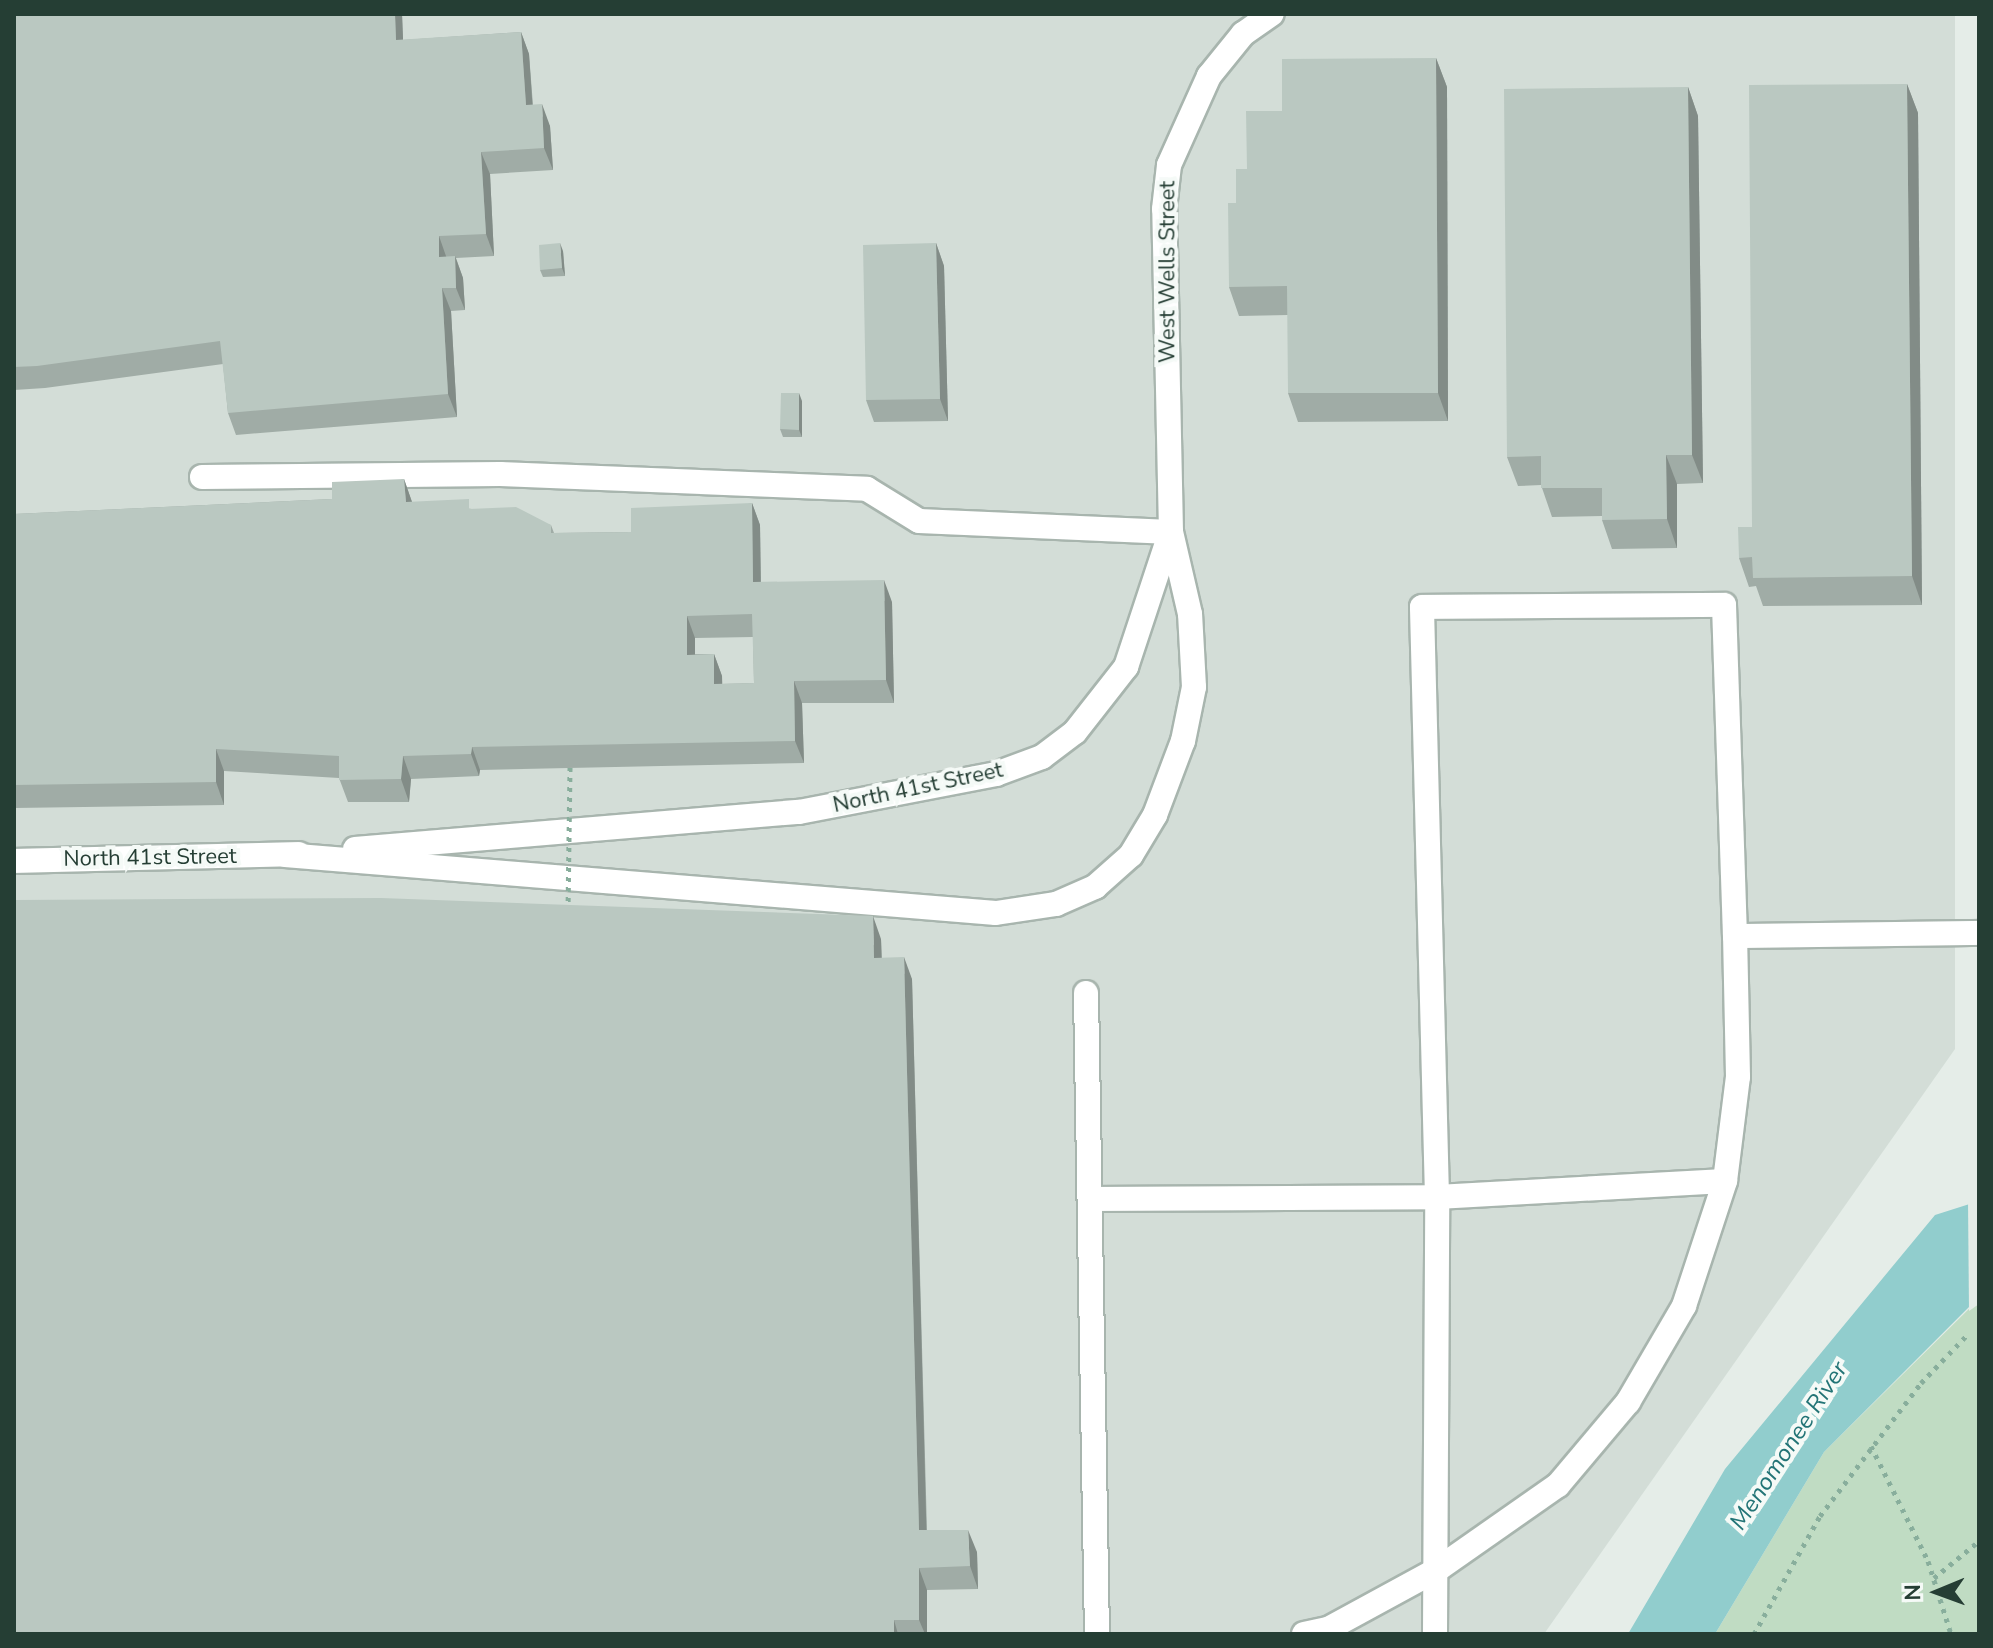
<!DOCTYPE html>
<html>
<head>
<meta charset="utf-8">
<style>
  body { margin:0 }
  #map { position:relative; width:1993px; height:1648px; overflow:hidden; background:#e5ede8; font-family:"Nunito Sans",sans-serif }
  div>[style] { position:absolute }
  [style*='--x'] { left:calc(var(--x)*1px); top:calc(var(--y)*1px); width:calc(var(--w)*1px); rotate:calc(var(--a)*1deg) }
  .built>* { inset:0; background:#d3ddd7 }
  .green>* { inset:0; background:#c0dcc3 }
  .water>* { inset:0; background:#91cdcd }
  .pier>* { inset:0; background:#e5ede8 }
  .path>* { height:5px; margin-top:-2.5px; transform-origin:0; background:repeating-linear-gradient(90deg,#88ae9c 0 4px,transparent 0 10px) }
  .roads { filter:drop-shadow(2px 0 #a8b5ae) drop-shadow(-2px 0 #a8b5ae) drop-shadow(0 2px #a8b5ae) drop-shadow(0 -2px #a8b5ae) }
  .service>* { height:24px; margin:-12px; padding:0 12px; transform-origin:12px; border-radius:12px; background:#fff }
  .minor>* { height:24px; margin:-12px; padding:0 12px; transform-origin:12px; border-radius:12px; background:#fff }
  .path-bridge>* { height:5px; margin-top:-2.5px; transform-origin:0; background:repeating-linear-gradient(90deg,#88ae9c 0 4px,transparent 0 10px) }
  .wall>* { inset:0; background:#a0aca6 }
  .shaded-wall>* { inset:0; background:#828c87 }
  .building>* { inset:0; background:#bac8c1 }
  span { translate:-50% -50%; white-space:nowrap; text-align:center; line-height:1.15; -webkit-text-stroke:8px #f5faf7; paint-order:stroke }
  .street-label { font-size:22px; color:#253e34 }
  .water-label { font-size:24px; color:#237476; font-style:italic }
  .frame { position:absolute; inset:0; border:16px solid #253e34; pointer-events:none }
  .north { position:absolute; left:1897px; top:1552px; width:80px; height:80px; -webkit-text-stroke:6px #f5faf7; paint-order:stroke; rotate:269deg; font-size:22px; font-weight:700; line-height:32px; text-align:center; color:#253e34 }
  .north::after { content:''; display:block; margin:auto; width:28px; height:36px; background:#253e34; clip-path:polygon(50% 0,100% 100%,50% 72%,0 100%) }
</style>
</head>
<body>
<div id="map">
  <div class="built">
    <div style="clip-path:polygon(14px 14px,1955px 14px,1955px 1049px,1544px 1634px,14px 1634px)"></div>
  </div>
  <div class="green">
    <div style="clip-path:polygon(1979px 1299px,1979px 1634px,1715px 1634px,1824px 1452px)"></div>
  </div>
  <div class="water">
    <div style="clip-path:polygon(1979px 1201px,1970px 1306px,1824px 1452px,1715px 1634px,1628px 1634px,1725px 1469px,1935px 1215px)"></div>
  </div>
  <div class="pier">
    <div style="clip-path:polygon(1979px 1197px,1979px 1304px,1969px 1311px,1968px 1200px)"></div>
  </div>
  <div class="path">
    <div style="--x:1871;--y:1446;--w:128;--a:63.6"></div>
    <div style="--x:1928;--y:1561;--w:77;--a:72.5"></div>
    <div style="--x:1934;--y:1578;--w:58;--a:-39.4"></div>
    <div style="--x:1754;--y:1634;--w:135;--a:-60.8"></div>
    <div style="--x:1820;--y:1516;--w:167;--a:-52.8"></div>
    <div style="--x:1921;--y:1383;--w:66;--a:-46.2"></div>
  </div>
  <div class="roads">
    <div class="service">
      <div style="--x:202;--y:477;--w:298;--a:-0.6"></div>
      <div style="--x:500;--y:474;--w:367;--a:2.3"></div>
      <div style="--x:867;--y:489;--w:61;--a:31.6"></div>
      <div style="--x:919;--y:521;--w:252;--a:2.5"></div>
      <div style="--x:1086;--y:993;--w:641;--a:89.02"></div>
      <div style="--x:1090;--y:1199;--w:347;--a:-0.3"></div>
      <div style="--x:1437;--y:1197;--w:288;--a:-3.2"></div>
      <div style="--x:1304;--y:1634;--w:25;--a:-12"></div>
      <div style="--x:1328;--y:1629;--w:125;--a:-28.6"></div>
      <div style="--x:1438;--y:1569;--w:146;--a:-35"></div>
      <div style="--x:1558;--y:1485;--w:109;--a:-49.9"></div>
      <div style="--x:1628;--y:1402;--w:111;--a:-59.7"></div>
      <div style="--x:1684;--y:1306;--w:132;--a:-71.8"></div>
      <div style="--x:1725;--y:1181;--w:105;--a:-82.9"></div>
      <div style="--x:1738;--y:1077;--w:141;--a:-91.2"></div>
      <div style="--x:1735;--y:936;--w:244;--a:-0.7"></div>
      <div style="--x:1435;--y:1634;--w:437;--a:-89.7"></div>
      <div style="--x:1437;--y:1197;--w:590;--a:-91.46"></div>
      <div style="--x:1422;--y:607;--w:302;--a:-0.4"></div>
      <div style="--x:1724;--y:605;--w:331;--a:88.1"></div>
    </div>
    <div class="minor">
      <div style="--x:355;--y:849;--w:446;--a:-4.8"></div>
      <div style="--x:799;--y:812;--w:201;--a:-10.9"></div>
      <div style="--x:996;--y:774;--w:49;--a:-20.3"></div>
      <div style="--x:1042;--y:757;--w:41;--a:-37.1"></div>
      <div style="--x:1075;--y:732;--w:83;--a:-51.9"></div>
      <div style="--x:1126;--y:667;--w:140;--a:-71.7"></div>
      <div style="--x:285;--y:855;--w:713;--a:4.66"></div>
      <div style="--x:996;--y:913;--w:61;--a:-8.5"></div>
      <div style="--x:1056;--y:904;--w:43;--a:-23.6"></div>
      <div style="--x:1095;--y:887;--w:48;--a:-41.6"></div>
      <div style="--x:1131;--y:855;--w:47;--a:-59"></div>
      <div style="--x:1155;--y:815;--w:79;--a:-69.3"></div>
      <div style="--x:1183;--y:741;--w:55;--a:-78.5"></div>
      <div style="--x:1194;--y:687;--w:73;--a:-93.1"></div>
      <div style="--x:1190;--y:614;--w:84;--a:-103"></div>
      <div style="--x:1171;--y:532;--w:323;--a:-91.2"></div>
      <div style="--x:1164;--y:209;--w:44;--a:-83.5"></div>
      <div style="--x:1169;--y:165;--w:98;--a:-65.8"></div>
      <div style="--x:1209;--y:76;--w:54;--a:-51"></div>
      <div style="--x:1243;--y:34;--w:35;--a:-35"></div>
      <div style="--x:14;--y:861;--w:285;--a:-1.4"></div>
    </div>
  </div>
  <div class="path-bridge">
    <div style="--x:568;--y:911;--w:145;--a:-89.2"></div>
  </div>
  <div class="wall">
    <div style="clip-path:polygon(14px 14px,402px 14px,403px 40px,521px 32px,529px 54px,533px 105px,550px 126px,553px 170px,490px 174px,494px 256px,456px 258px,463px 278px,465px 310px,451px 311px,457px 417px,236px 435px,228px 413px,223px 364px,45px 388px,14px 390px)"></div>
    <div style="clip-path:polygon(1436px 58px,1447px 87px,1448px 421px,1298px 422px,1288px 393px,1288px 315px,1239px 316px,1229px 287px,1236px 203px,1247px 169px,1282px 111px)"></div>
    <div style="clip-path:polygon(1907px 84px,1918px 113px,1922px 605px,1763px 606px,1756px 586px,1749px 587px,1739px 558px,1752px 527px)"></div>
    <div style="clip-path:polygon(1688px 87px,1698px 116px,1703px 483px,1677px 484px,1677px 548px,1612px 549px,1602px 520px,1602px 516px,1552px 517px,1541px 485px,1518px 486px,1507px 457px)"></div>
    <div style="clip-path:polygon(936px 243px,944px 266px,948px 421px,874px 422px,866px 400px)"></div>
    <div style="clip-path:polygon(563px 251px,565px 276px,543px 277px,540px 270px)"></div>
    <div style="clip-path:polygon(802px 401px,802px 437px,783px 437px,780px 429px)"></div>
    <div style="clip-path:polygon(evenodd,404px 479px,412px 502px,472px 509px,551px 525px,554px 533px,631px 532px,752px 503px,760px 525px,761px 582px,892px 602px,894px 703px,802px 703px,804px 763px,480px 770px,479px 776px,411px 779px,409px 802px,348px 802px,339px 778px,224px 771px,224px 805px,14px 808px,14px 514px,332px 499px,404px 479px,753px 637px,754px 683px,722px 684px,722px 676px,714px 654px,695px 654px,695px 638px,753px 637px)"></div>
    <div style="clip-path:polygon(881px 939px,882px 958px,912px 979px,927px 1530px,977px 1552px,978px 1589px,927px 1590px,927px 1634px,14px 1634px)"></div>
  </div>
  <div class="shaded-wall">
    <div style="clip-path:polygon(395px 14px,402px 14px,404px 63px,396px 40px)"></div>
    <div style="clip-path:polygon(521px 32px,529px 54px,534px 128px,526px 105px)"></div>
    <div style="clip-path:polygon(1436px 58px,1447px 87px,1448px 421px,1438px 393px)"></div>
    <div style="clip-path:polygon(1907px 84px,1918px 113px,1922px 605px,1912px 576px)"></div>
    <div style="clip-path:polygon(1688px 87px,1698px 116px,1703px 483px,1692px 455px)"></div>
    <div style="clip-path:polygon(542px 104px,550px 126px,553px 170px,544px 148px)"></div>
    <div style="clip-path:polygon(481px 152px,490px 174px,494px 256px,486px 234px)"></div>
    <div style="clip-path:polygon(439px 236px,447px 259px,439px 257px)"></div>
    <div style="clip-path:polygon(560px 243px,563px 251px,565px 276px,562px 268px)"></div>
    <div style="clip-path:polygon(936px 243px,944px 266px,948px 421px,940px 399px)"></div>
    <div style="clip-path:polygon(455px 256px,463px 278px,465px 310px,456px 288px)"></div>
    <div style="clip-path:polygon(442px 288px,451px 311px,457px 417px,448px 394px)"></div>
    <div style="clip-path:polygon(799px 393px,802px 401px,802px 437px,799px 430px)"></div>
    <div style="clip-path:polygon(1666px 455px,1677px 484px,1677px 548px,1667px 519px)"></div>
    <div style="clip-path:polygon(404px 479px,412px 502px,406px 502px)"></div>
    <div style="clip-path:polygon(752px 503px,760px 525px,761px 604px,753px 582px)"></div>
    <div style="clip-path:polygon(884px 580px,892px 602px,894px 703px,886px 680px)"></div>
    <div style="clip-path:polygon(687px 616px,695px 638px,695px 677px,687px 655px)"></div>
    <div style="clip-path:polygon(714px 654px,722px 676px,723px 706px,714px 684px)"></div>
    <div style="clip-path:polygon(794px 681px,802px 703px,804px 763px,795px 741px)"></div>
    <div style="clip-path:polygon(472px 747px,480px 770px,479px 776px,471px 754px)"></div>
    <div style="clip-path:polygon(216px 749px,224px 771px,224px 805px,216px 782px)"></div>
    <div style="clip-path:polygon(403px 756px,411px 779px,409px 802px,401px 779px)"></div>
    <div style="clip-path:polygon(873px 916px,881px 939px,882px 981px,874px 958px)"></div>
    <div style="clip-path:polygon(904px 957px,912px 979px,927px 1553px,919px 1530px)"></div>
    <div style="clip-path:polygon(968px 1530px,977px 1552px,978px 1589px,970px 1566px)"></div>
    <div style="clip-path:polygon(919px 1568px,927px 1590px,927px 1634px,925px 1634px,919px 1620px)"></div>
    <div style="clip-path:polygon(894px 1620px,898px 1634px,894px 1634px)"></div>
  </div>
  <div class="building">
    <div style="clip-path:polygon(14px 14px,395px 14px,396px 40px,521px 32px,526px 105px,542px 104px,544px 148px,481px 152px,486px 234px,439px 236px,439px 257px,455px 256px,456px 288px,442px 288px,448px 394px,228px 413px,220px 341px,37px 366px,14px 367px)"></div>
    <div style="clip-path:polygon(1436px 58px,1438px 393px,1288px 393px,1287px 286px,1229px 287px,1228px 203px,1236px 203px,1236px 169px,1247px 169px,1246px 111px,1282px 111px,1282px 59px)"></div>
    <div style="clip-path:polygon(1907px 84px,1912px 576px,1753px 578px,1752px 557px,1739px 558px,1738px 527px,1752px 527px,1749px 85px)"></div>
    <div style="clip-path:polygon(1688px 87px,1692px 455px,1666px 455px,1667px 519px,1602px 520px,1602px 488px,1541px 488px,1541px 456px,1507px 457px,1504px 89px)"></div>
    <div style="clip-path:polygon(560px 243px,562px 268px,540px 270px,539px 245px)"></div>
    <div style="clip-path:polygon(936px 243px,940px 399px,866px 400px,863px 245px)"></div>
    <div style="clip-path:polygon(781px 393px,799px 393px,799px 430px,780px 429px)"></div>
    <div style="clip-path:polygon(evenodd,404px 479px,406px 502px,469px 499px,469px 509px,516px 507px,551px 525px,551px 533px,631px 532px,631px 508px,752px 503px,753px 582px,884px 580px,886px 680px,794px 681px,795px 741px,472px 747px,471px 754px,403px 756px,401px 779px,339px 780px,339px 756px,216px 749px,216px 782px,14px 785px,14px 514px,332px 499px,332px 482px,404px 479px,752px 614px,754px 683px,714px 684px,714px 654px,687px 655px,687px 616px,752px 614px)"></div>
    <div style="clip-path:polygon(381px 898px,873px 916px,874px 958px,904px 957px,919px 1530px,968px 1530px,970px 1566px,919px 1568px,919px 1620px,894px 1620px,894px 1634px,14px 1634px,14px 900px)"></div>
  </div>
  <div class="street-label">
    <span style="left:1168px;top:272px;rotate:-90deg">West Wells Street</span>
    <span style="left:918px;top:788px;rotate:-12deg">North 41st Street</span>
    <span style="left:150px;top:858px;rotate:-1deg">North 41st Street</span>
  </div>
  <div class="water-label">
    <span style="left:1789px;top:1446px;rotate:-57deg">Menomonee River</span>
  </div>
  <div class="frame"></div>
  <div class="north">N</div>
</div>
</body>
</html>
